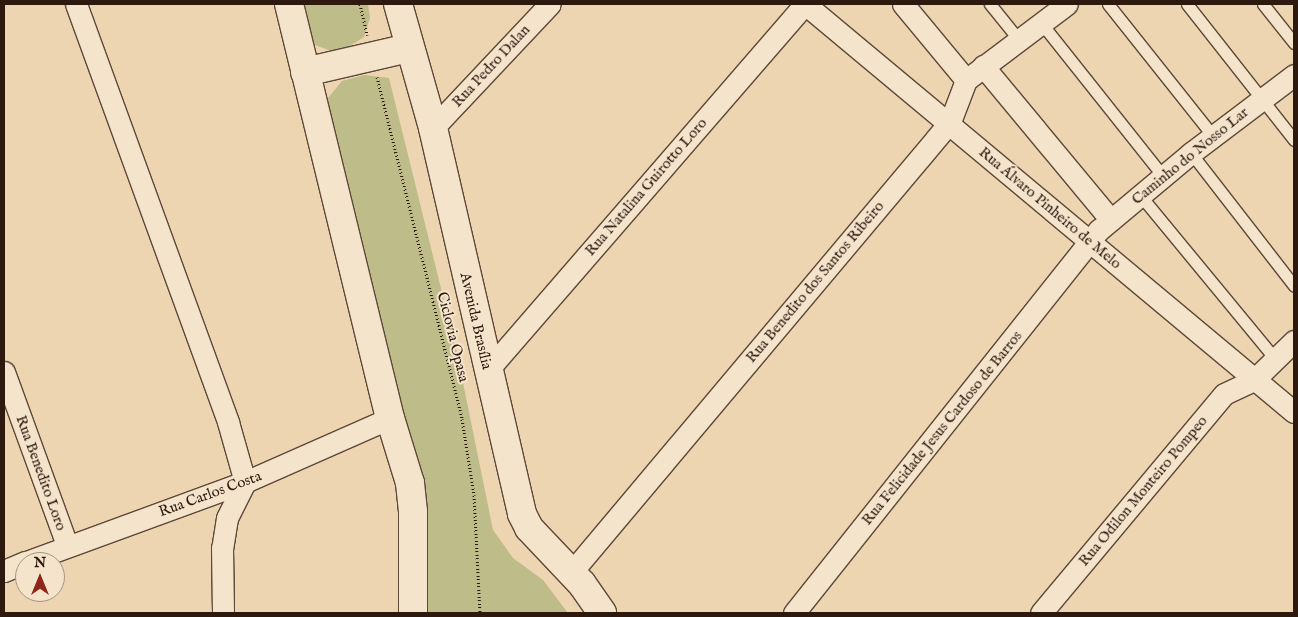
<!DOCTYPE html>
<html>
<head>
<meta charset="utf-8">
<style>
  body { margin:0 }
  #map { position:relative; width:1298px; height:617px; overflow:hidden; background:#eed5b1; font-family:"IM FELL English",serif }
  div>[style] { position:absolute }
  [style*='--x'] { left:calc(var(--x)*1px); top:calc(var(--y)*1px); width:calc(var(--w)*1px); rotate:calc(var(--a)*1deg) }
  .green>* { inset:0; background:#bebc88 }
  .path>* { height:3px; margin-top:-1.5px; transform-origin:0; background:repeating-linear-gradient(90deg,#2e190f 0 1px,transparent 0 3.5px) }
  .roads { filter:drop-shadow(1px 0 #5e4838) drop-shadow(-1px 0 #5e4838) drop-shadow(0 1px #5e4838) drop-shadow(0 -1px #5e4838) }
  .lane>* { height:11px; margin:-5.5px; padding:0 5.5px; transform-origin:5.5px; border-radius:5.5px; background:#f4e4cc }
  .street>* { height:21px; margin:-10.5px; padding:0 10.5px; transform-origin:10.5px; border-radius:10.5px; background:#f4e4cc }
  .secondary>* { height:28px; margin:-14px; padding:0 14px; transform-origin:14px; border-radius:14px; background:#f4e4cc }
  span { translate:-50% -50%; white-space:nowrap; text-align:center; line-height:1.15; -webkit-text-stroke:4px #f4e4cc; paint-order:stroke }
  .street-label { font-size:15px; color:#2e190f }
  .frame { position:absolute; inset:0; border:5px solid #2e190f; pointer-events:none }
  .north { position:absolute; left:15px; top:552px; width:50px; height:50px; box-sizing:border-box; background:#f4e4cc; border:1px solid #a59380; border-radius:50%; rotate:0deg; font-size:14px; font-weight:700; line-height:20px; text-align:center; color:#2e190f }
  .north::after { content:''; display:block; margin:auto; width:18px; height:22px; background:#8f2418; clip-path:polygon(50% 0,100% 100%,50% 72%,0 100%) }
</style>
</head>
<body>
<div id="map">
  <div class="green">
    <div style="clip-path:polygon(294px 4px,368px 4px,370px 18px,364px 37px,348px 47px,331px 51px,315px 45px,301px 31px)"></div>
    <div style="clip-path:polygon(364px 75px,389px 78px,457px 353px,493px 530px,513px 558px,543px 580px,568px 613px,424px 613px,323px 121px,328px 98px,342px 81px)"></div>
  </div>
  <div class="path">
    <div style="--x:360;--y:4;--w:32;--a:77"></div>
    <div style="--x:377;--y:77;--w:352;--a:76"></div>
    <div style="--x:462;--y:419;--w:77;--a:81"></div>
    <div style="--x:474;--y:495;--w:118;--a:87.1"></div>
  </div>
  <div class="roads">
    <div class="lane">
      <div style="--x:990;--y:4;--w:46;--a:51.1"></div>
      <div style="--x:1108;--y:4;--w:169;--a:51.5"></div>
      <div style="--x:1187;--y:4;--w:173;--a:51.8"></div>
      <div style="--x:1263;--y:4;--w:50;--a:51.5"></div>
      <div style="--x:1042;--y:24;--w:194;--a:51.5"></div>
      <div style="--x:1191;--y:153;--w:168;--a:52.2"></div>
      <div style="--x:1140;--y:195;--w:212;--a:50.5"></div>
    </div>
    <div class="street">
      <div style="--x:76;--y:4;--w:445;--a:70"></div>
      <div style="--x:228;--y:422;--w:62;--a:74.2"></div>
      <div style="--x:245;--y:482;--w:40;--a:116.6"></div>
      <div style="--x:227;--y:518;--w:30;--a:99"></div>
      <div style="--x:222;--y:548;--w:65;--a:89.1"></div>
      <div style="--x:805;--y:4;--w:637;--a:39.84"></div>
      <div style="--x:903;--y:4;--w:99;--a:50.3"></div>
      <div style="--x:983;--y:66;--w:200;--a:50.3"></div>
      <div style="--x:433;--y:128;--w:170;--a:-46.7"></div>
      <div style="--x:487;--y:371;--w:486;--a:-49.1"></div>
      <div style="--x:4;--y:372;--w:184;--a:70"></div>
      <div style="--x:26;--y:562;--w:233;--a:-20.1"></div>
      <div style="--x:245;--y:482;--w:158;--a:-23.8"></div>
      <div style="--x:4;--y:571;--w:23;--a:-23"></div>
      <div style="--x:570;--y:574;--w:591;--a:-49.95"></div>
      <div style="--x:950;--y:122;--w:45;--a:-69.1"></div>
      <div style="--x:966;--y:80;--w:126;--a:-37"></div>
      <div style="--x:794;--y:613;--w:490;--a:-51.5"></div>
      <div style="--x:1099;--y:230;--w:120;--a:-39.9"></div>
      <div style="--x:1191;--y:153;--w:129;--a:-37.1"></div>
      <div style="--x:1041;--y:613;--w:285;--a:-50.1"></div>
      <div style="--x:1224;--y:394;--w:33;--a:-25"></div>
      <div style="--x:1254;--y:380;--w:56;--a:-44.3"></div>
    </div>
    <div class="secondary">
      <div style="--x:289;--y:4;--w:426;--a:76.3"></div>
      <div style="--x:390;--y:418;--w:68;--a:72.9"></div>
      <div style="--x:410;--y:483;--w:29;--a:84"></div>
      <div style="--x:413;--y:512;--w:101;--a:90"></div>
      <div style="--x:398;--y:4;--w:129;--a:74.2"></div>
      <div style="--x:433;--y:128;--w:396;--a:77"></div>
      <div style="--x:522;--y:514;--w:16;--a:63"></div>
      <div style="--x:529;--y:528;--w:77;--a:46.6"></div>
      <div style="--x:582;--y:584;--w:35;--a:55"></div>
      <div style="--x:305;--y:72;--w:107;--a:-13"></div>
    </div>
  </div>
  <div class="street-label">
    <span style="left:491px;top:66px;rotate:-47deg">Rua Pedro Dalan</span>
    <span style="left:1190px;top:156px;rotate:-39deg">Caminho do Nosso Lar</span>
    <span style="left:646px;top:187px;rotate:-49deg">Rua Natalina Guirotto Loro</span>
    <span style="left:1050px;top:208px;rotate:40deg">Rua Álvaro Pinheiro de Melo</span>
    <span style="left:815px;top:282px;rotate:-50deg">Rua Benedito dos Santos Ribeiro</span>
    <span style="left:476px;top:321px;rotate:77deg">Avenida Brasília</span>
    <span style="left:453px;top:337px;rotate:76deg">Ciclovia Opasa</span>
    <span style="left:942px;top:428px;rotate:-51deg">Rua Felicidade Jesus Cardoso de Barros</span>
    <span style="left:41px;top:473px;rotate:70deg">Rua Benedito Loro</span>
    <span style="left:1143px;top:491px;rotate:-50deg">Rua Odilon Monteiro Pompeo</span>
    <span style="left:210px;top:494px;rotate:-20deg">Rua Carlos Costa</span>
  </div>
  <div class="frame"></div>
  <div class="north">N</div>
</div>
</body>
</html>
